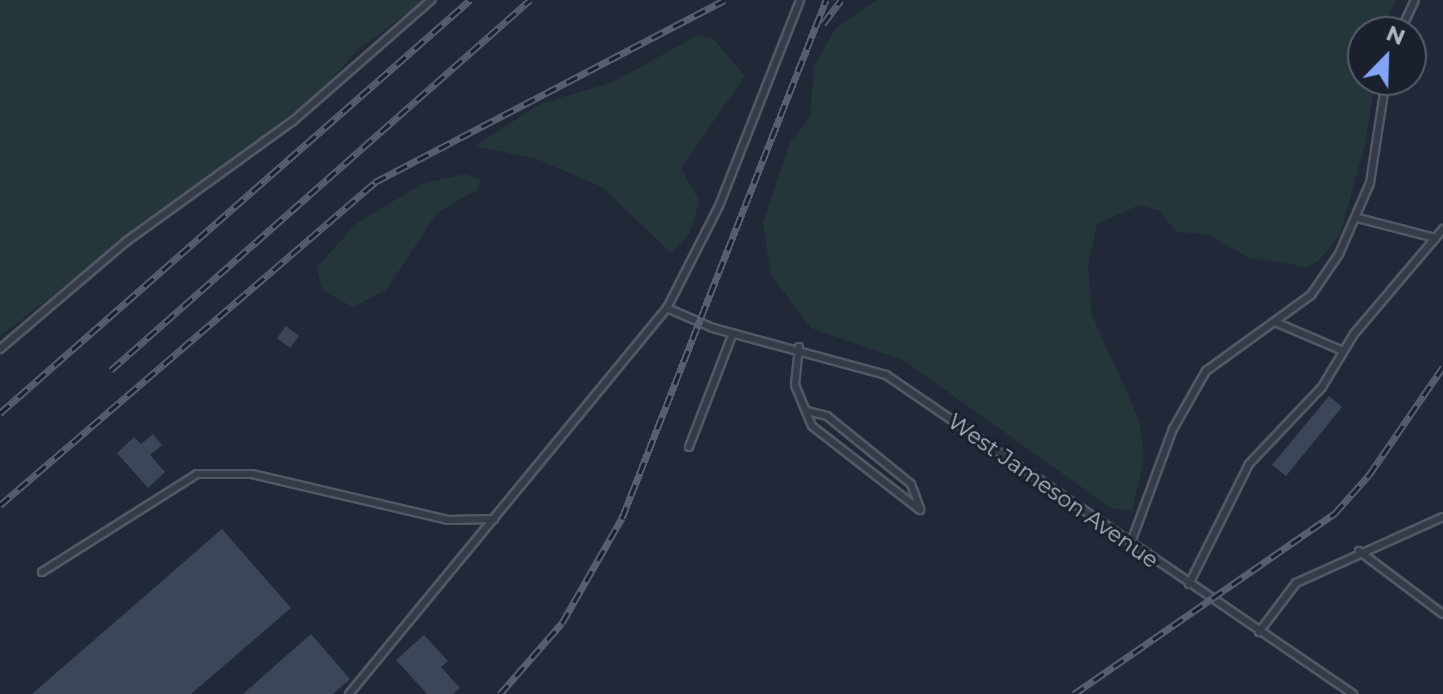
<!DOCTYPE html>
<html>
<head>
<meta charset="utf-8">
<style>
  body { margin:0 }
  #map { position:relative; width:1443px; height:694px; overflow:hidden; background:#212938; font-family:Montserrat,sans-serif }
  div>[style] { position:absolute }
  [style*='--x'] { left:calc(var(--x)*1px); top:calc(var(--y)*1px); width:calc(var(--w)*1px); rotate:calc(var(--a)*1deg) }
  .green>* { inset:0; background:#24363a }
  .building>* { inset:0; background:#3d4658 }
  .roads { filter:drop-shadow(2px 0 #525866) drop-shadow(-2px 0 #525866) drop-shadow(0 2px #525866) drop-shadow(0 -2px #525866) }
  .service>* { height:6px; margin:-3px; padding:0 3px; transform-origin:3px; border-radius:3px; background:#353b49 }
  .rail>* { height:7px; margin-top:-3.5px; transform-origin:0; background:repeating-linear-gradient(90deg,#1a202d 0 12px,#575e70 0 24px); box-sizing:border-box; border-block:2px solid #575e70 }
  span { translate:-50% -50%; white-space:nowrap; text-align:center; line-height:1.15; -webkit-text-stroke:6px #1a202d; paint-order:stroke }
  .street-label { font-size:22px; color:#afb5c5 }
  .north { position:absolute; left:1347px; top:16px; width:80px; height:80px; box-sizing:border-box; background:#1a202d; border:2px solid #565c6a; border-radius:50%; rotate:23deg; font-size:22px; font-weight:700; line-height:32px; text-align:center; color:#afb5c5 }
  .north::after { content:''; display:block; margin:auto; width:28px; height:36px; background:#84a4f5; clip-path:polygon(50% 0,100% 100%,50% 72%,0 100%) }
</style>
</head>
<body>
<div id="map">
  <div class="green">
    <div style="clip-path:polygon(0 0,425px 0,356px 51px,323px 90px,0 336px)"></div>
    <div style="clip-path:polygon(876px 0,1396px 0,1381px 32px,1363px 32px,1363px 80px,1375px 80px,1365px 144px,1340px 235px,1318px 261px,1307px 267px,1247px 257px,1207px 234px,1176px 232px,1160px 211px,1139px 205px,1097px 224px,1088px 266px,1092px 315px,1139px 420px,1144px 457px,1132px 511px,1111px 508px,903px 360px,811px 328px,771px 275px,763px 223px,790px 143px,810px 117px,814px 67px,835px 29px)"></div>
    <div style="clip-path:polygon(698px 35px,713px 39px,745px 76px,681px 168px,699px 201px,690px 233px,671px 253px,602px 187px,537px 159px,475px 146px,540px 104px,613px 82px)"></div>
    <div style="clip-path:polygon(463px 174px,480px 179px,478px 189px,437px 213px,386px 290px,353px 307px,322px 290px,317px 267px,357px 223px,422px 184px)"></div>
  </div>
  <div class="building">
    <div style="clip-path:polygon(286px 326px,299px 336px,290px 348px,277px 338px)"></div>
    <div style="clip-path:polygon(1329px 396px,1342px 407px,1286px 476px,1272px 465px)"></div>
    <div style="clip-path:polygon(153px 434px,162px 445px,150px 455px,165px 472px,148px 488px,117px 453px,134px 437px,141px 444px)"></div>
    <div style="clip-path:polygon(222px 529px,291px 608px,191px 694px,32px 694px)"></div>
    <div style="clip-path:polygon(311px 634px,350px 679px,333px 694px,243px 694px)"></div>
    <div style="clip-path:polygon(424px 635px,448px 661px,441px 667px,460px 688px,453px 694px,427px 694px,396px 660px)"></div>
  </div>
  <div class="roads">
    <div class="service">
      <div style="--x:1400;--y:32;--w:35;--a:-65"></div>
      <div style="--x:1358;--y:218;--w:80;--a:14.6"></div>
      <div style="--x:667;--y:308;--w:50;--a:23.5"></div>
      <div style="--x:713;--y:328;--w:179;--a:15.2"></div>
      <div style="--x:886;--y:375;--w:566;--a:34.34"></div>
      <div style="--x:1275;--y:322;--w:74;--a:23.1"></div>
      <div style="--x:799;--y:347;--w:38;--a:96"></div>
      <div style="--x:795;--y:385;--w:44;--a:67.5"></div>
      <div style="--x:812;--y:426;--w:137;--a:37.9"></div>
      <div style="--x:0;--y:349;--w:167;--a:-40.4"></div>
      <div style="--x:127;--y:241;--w:205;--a:-35.9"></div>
      <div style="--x:293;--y:121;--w:184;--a:-41.2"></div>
      <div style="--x:807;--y:411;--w:21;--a:14"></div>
      <div style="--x:827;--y:416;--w:108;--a:39"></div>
      <div style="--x:911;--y:484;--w:27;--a:70"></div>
      <div style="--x:689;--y:447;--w:122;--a:-68.9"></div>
      <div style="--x:1130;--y:545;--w:124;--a:-69.7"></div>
      <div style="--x:1173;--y:429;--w:67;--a:-60.4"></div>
      <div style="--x:1206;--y:371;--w:130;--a:-35.9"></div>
      <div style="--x:1311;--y:295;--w:50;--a:-55.7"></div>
      <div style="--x:1339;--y:254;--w:77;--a:-66.4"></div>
      <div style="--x:1370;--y:183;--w:104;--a:-81.2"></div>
      <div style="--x:1359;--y:551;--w:105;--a:36.9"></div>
      <div style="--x:42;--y:572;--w:183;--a:-32.3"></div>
      <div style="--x:197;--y:474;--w:55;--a:0"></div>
      <div style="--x:252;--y:474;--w:201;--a:13.2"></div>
      <div style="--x:448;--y:520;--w:46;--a:-1.2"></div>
      <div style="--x:1189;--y:584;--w:134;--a:-63.4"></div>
      <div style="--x:1249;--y:464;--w:106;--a:-46.5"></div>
      <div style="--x:1322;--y:387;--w:62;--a:-58.9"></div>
      <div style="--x:1354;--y:334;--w:138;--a:-49.7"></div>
      <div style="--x:1259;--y:632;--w:61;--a:-52.9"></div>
      <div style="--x:1296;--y:583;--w:161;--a:-24.2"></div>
      <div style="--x:349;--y:694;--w:500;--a:-50.52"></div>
      <div style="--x:667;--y:308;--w:114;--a:-63"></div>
      <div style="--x:719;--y:206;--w:221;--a:-68.5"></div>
    </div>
  </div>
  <div class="rail">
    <div style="--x:823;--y:24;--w:30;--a:-53"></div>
    <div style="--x:111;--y:370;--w:559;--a:-41.45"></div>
    <div style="--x:0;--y:413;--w:626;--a:-41.31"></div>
    <div style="--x:0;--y:505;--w:495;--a:-40.7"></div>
    <div style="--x:375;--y:182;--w:394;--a:-27.5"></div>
    <div style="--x:500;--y:694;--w:94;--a:-48.9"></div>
    <div style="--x:562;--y:623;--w:121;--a:-60.3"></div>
    <div style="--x:622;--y:518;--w:557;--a:-68.5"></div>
    <div style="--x:1074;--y:694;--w:318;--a:-34.7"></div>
    <div style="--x:1335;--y:513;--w:51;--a:-48.2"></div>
    <div style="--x:1369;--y:475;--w:131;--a:-55.6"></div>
  </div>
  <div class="street-label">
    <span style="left:1053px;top:491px;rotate:35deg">West Jameson Avenue</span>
  </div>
  <div class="north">N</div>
</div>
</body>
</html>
